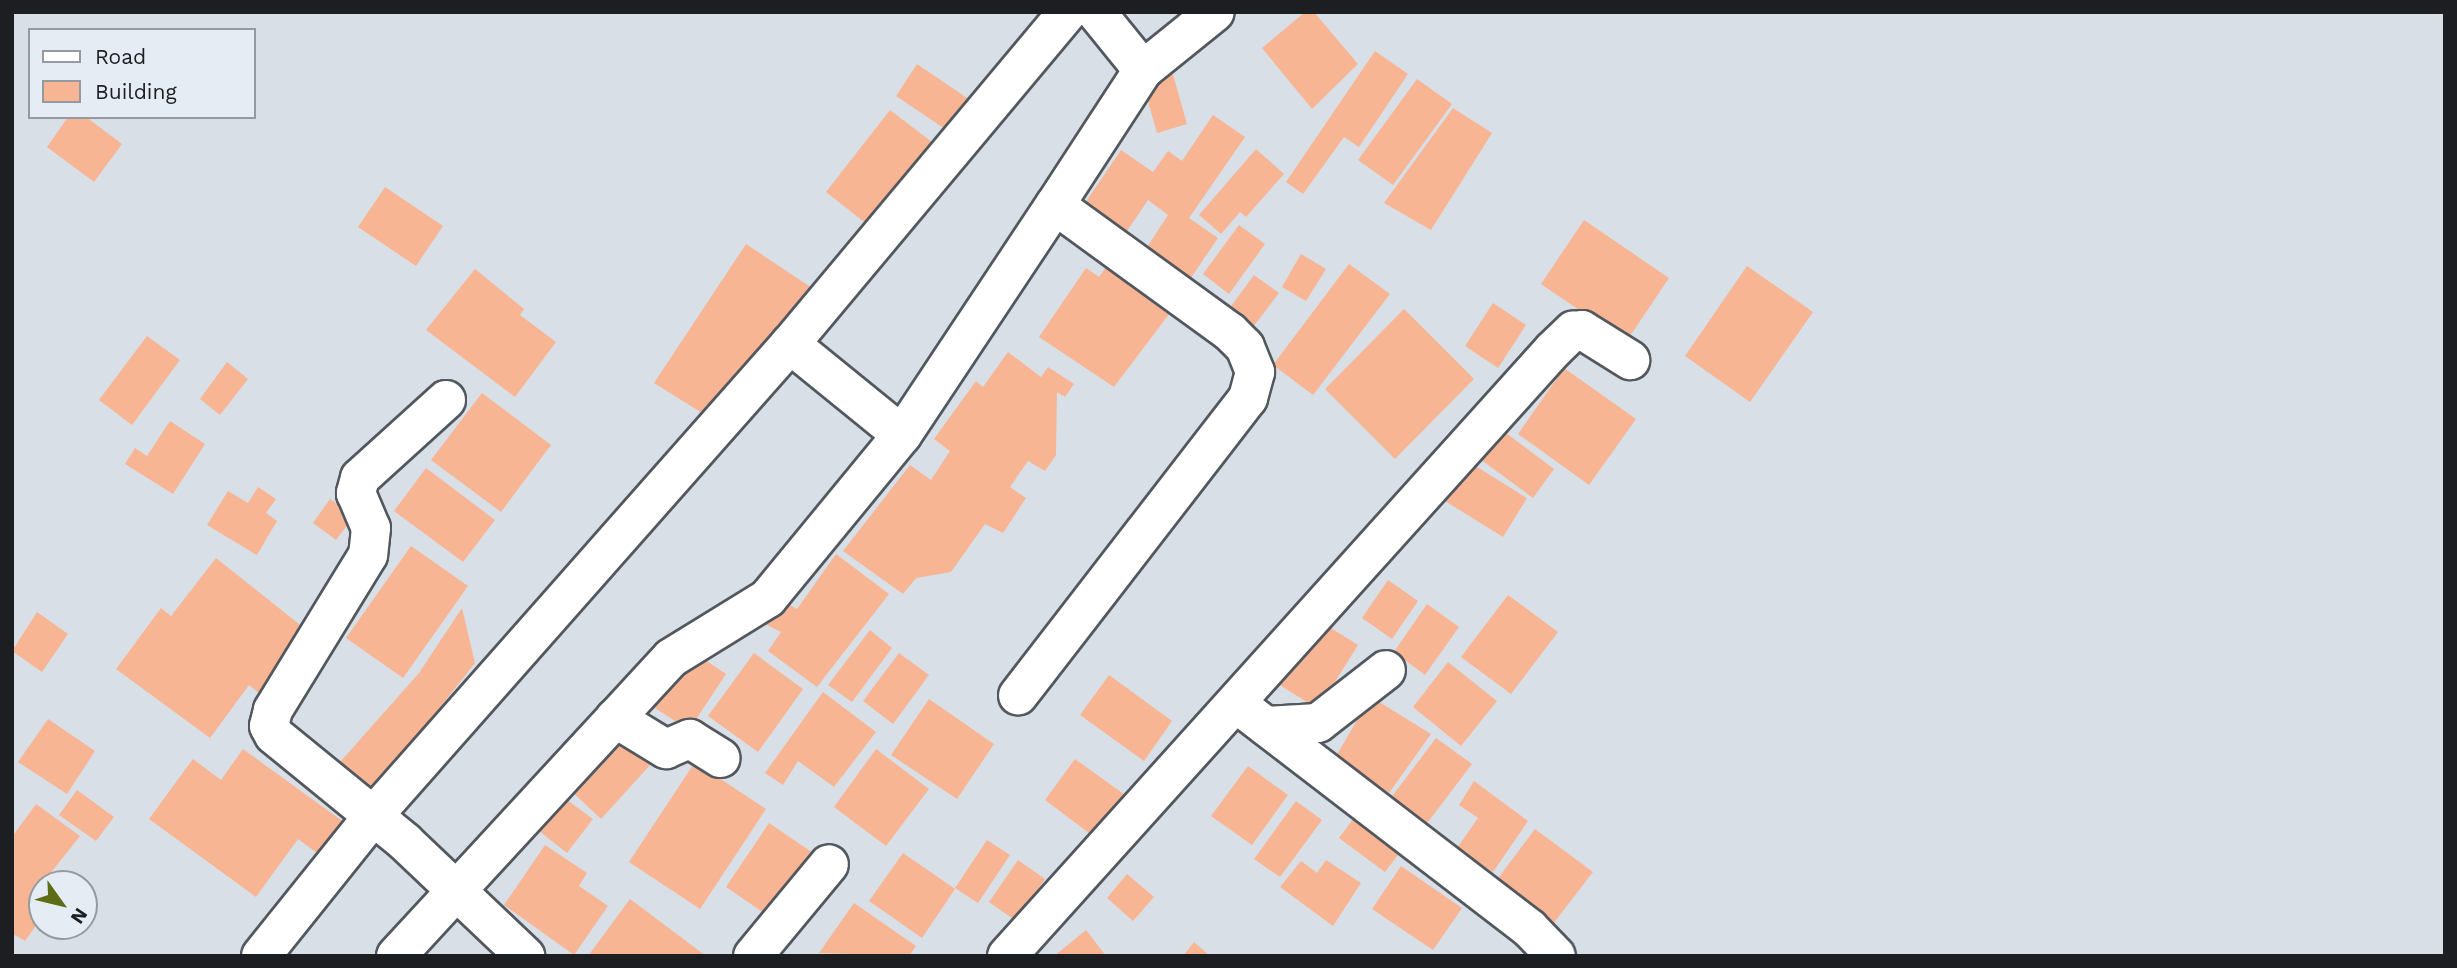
<!DOCTYPE html>
<html>
<head>
<meta charset="utf-8">
<style>
  body { margin:0 }
  #map { position:relative; width:2457px; height:968px; overflow:hidden; background:#d8dfe6; font-family:"Work Sans",sans-serif }
  div>[style] { position:absolute }
  [style*='--x'] { left:calc(var(--x)*1px); top:calc(var(--y)*1px); width:calc(var(--w)*1px); rotate:calc(var(--a)*1deg) }
  .building>* { inset:0; background:#f8b594 }
  .roads { filter:drop-shadow(2px 0 #52585e) drop-shadow(-2px 0 #52585e) drop-shadow(0 2px #52585e) drop-shadow(0 -2px #52585e) }
  .minor>* { height:38px; margin:-19px; padding:0 19px; transform-origin:19px; border-radius:19px; background:#fff }
  span { translate:-50% -50%; white-space:nowrap; text-align:center; line-height:1.15; -webkit-text-stroke:5px #e5ecf4; paint-order:stroke }
  .frame { position:absolute; inset:0; border:14px solid #1c1e21; pointer-events:none }
  .legend { position:absolute; left:28px; top:28px; width:228px; height:91px; box-sizing:border-box; background:#e5ecf4; border:2px solid #959aa0; margin:0; padding:9px 12px; list-style:none; font-size:21px; color:#1c1e21 }
  .legend li { display:flex; align-items:center; gap:14px; height:35px }
  .legend b { width:35px; border:2px solid #959aa0 }
  .north { position:absolute; left:28px; top:870px; width:70px; height:70px; box-sizing:border-box; background:#e5ecf4; border:2px solid #959aa0; border-radius:50%; rotate:124deg; font-size:19px; font-weight:700; line-height:28px; text-align:center; color:#1c1e21 }
  .north::after { content:''; display:block; margin:auto; width:24px; height:32px; background:#5e6c15; clip-path:polygon(50% 0,100% 100%,50% 72%,0 100%) }
</style>
</head>
<body>
<div id="map">
  <div class="building">
    <div style="clip-path:polygon(1305px 12px,1314px 12px,1358px 64px,1312px 109px,1262px 48px)"></div>
    <div style="clip-path:polygon(1375px 51px,1408px 74px,1359px 147px,1344px 137px,1303px 194px,1286px 182px)"></div>
    <div style="clip-path:polygon(917px 64px,976px 104px,954px 135px,896px 96px)"></div>
    <div style="clip-path:polygon(1172px 71px,1187px 124px,1157px 133px,1142px 80px)"></div>
    <div style="clip-path:polygon(1417px 79px,1452px 104px,1393px 185px,1358px 160px)"></div>
    <div style="clip-path:polygon(1453px 108px,1492px 133px,1431px 230px,1384px 203px)"></div>
    <div style="clip-path:polygon(890px 110px,941px 149px,877px 232px,826px 192px)"></div>
    <div style="clip-path:polygon(1213px 115px,1245px 137px,1189px 218px,1218px 238px,1186px 285px,1142px 255px,1168px 215px,1148px 200px,1123px 237px,1081px 209px,1121px 150px,1153px 172px,1168px 151px,1182px 161px)"></div>
    <div style="clip-path:polygon(68px 117px,86px 117px,122px 144px,94px 182px,47px 147px)"></div>
    <div style="clip-path:polygon(1256px 149px,1284px 174px,1246px 217px,1240px 212px,1221px 234px,1199px 215px)"></div>
    <div style="clip-path:polygon(385px 187px,443px 226px,416px 266px,358px 227px)"></div>
    <div style="clip-path:polygon(1584px 220px,1669px 278px,1626px 342px,1541px 284px)"></div>
    <div style="clip-path:polygon(1239px 225px,1265px 244px,1229px 294px,1203px 274px)"></div>
    <div style="clip-path:polygon(746px 244px,812px 288px,710px 418px,654px 383px)"></div>
    <div style="clip-path:polygon(1301px 254px,1326px 269px,1306px 301px,1282px 287px)"></div>
    <div style="clip-path:polygon(1115px 255px,1179px 301px,1114px 387px,1039px 337px,1086px 268px,1099px 277px)"></div>
    <div style="clip-path:polygon(1349px 264px,1390px 294px,1313px 395px,1273px 365px)"></div>
    <div style="clip-path:polygon(1747px 266px,1813px 312px,1750px 402px,1685px 356px)"></div>
    <div style="clip-path:polygon(475px 269px,524px 309px,520px 315px,556px 342px,515px 397px,426px 330px)"></div>
    <div style="clip-path:polygon(1254px 275px,1279px 293px,1253px 327px,1229px 309px)"></div>
    <div style="clip-path:polygon(1493px 303px,1526px 325px,1498px 368px,1465px 346px)"></div>
    <div style="clip-path:polygon(1404px 309px,1474px 379px,1395px 459px,1325px 389px)"></div>
    <div style="clip-path:polygon(147px 336px,180px 360px,132px 425px,99px 400px)"></div>
    <div style="clip-path:polygon(1008px 352px,1041px 377px,1048px 367px,1074px 384px,1065px 397px,1057px 392px,1056px 455px,1045px 471px,1028px 461px,1010px 487px,1026px 498px,1003px 533px,985px 524px,951px 572px,916px 578px,903px 594px,843px 551px,910px 465px,931px 480px,950px 451px,934px 439px,976px 381px,983px 387px)"></div>
    <div style="clip-path:polygon(227px 362px,248px 379px,220px 415px,200px 399px)"></div>
    <div style="clip-path:polygon(1564px 368px,1636px 419px,1589px 485px,1518px 434px)"></div>
    <div style="clip-path:polygon(482px 393px,551px 445px,501px 512px,431px 460px)"></div>
    <div style="clip-path:polygon(170px 421px,205px 444px,173px 494px,125px 464px,135px 448px,147px 456px)"></div>
    <div style="clip-path:polygon(1502px 430px,1554px 469px,1533px 498px,1480px 459px)"></div>
    <div style="clip-path:polygon(1469px 462px,1527px 498px,1503px 537px,1445px 501px)"></div>
    <div style="clip-path:polygon(426px 468px,495px 520px,463px 562px,394px 511px)"></div>
    <div style="clip-path:polygon(258px 487px,276px 499px,266px 513px,277px 521px,257px 555px,207px 525px,228px 491px,248px 503px)"></div>
    <div style="clip-path:polygon(330px 499px,354px 516px,336px 540px,313px 523px)"></div>
    <div style="clip-path:polygon(411px 546px,468px 586px,403px 678px,346px 638px)"></div>
    <div style="clip-path:polygon(836px 554px,889px 594px,817px 687px,768px 651px,781px 632px,765px 624px,779px 599px,797px 609px)"></div>
    <div style="clip-path:polygon(216px 558px,314px 636px,265px 698px,249px 685px,210px 738px,116px 669px,161px 608px,171px 616px)"></div>
    <div style="clip-path:polygon(1388px 580px,1418px 601px,1392px 639px,1362px 618px)"></div>
    <div style="clip-path:polygon(1508px 595px,1558px 632px,1511px 694px,1461px 657px)"></div>
    <div style="clip-path:polygon(1427px 604px,1459px 627px,1425px 675px,1394px 652px)"></div>
    <div style="clip-path:polygon(462px 608px,475px 663px,367px 800px,333px 770px,419px 673px)"></div>
    <div style="clip-path:polygon(37px 612px,68px 634px,42px 672px,12px 651px)"></div>
    <div style="clip-path:polygon(1318px 620px,1358px 645px,1318px 709px,1278px 684px)"></div>
    <div style="clip-path:polygon(870px 630px,892px 648px,852px 702px,828px 685px)"></div>
    <div style="clip-path:polygon(689px 649px,726px 674px,689px 730px,652px 706px)"></div>
    <div style="clip-path:polygon(754px 653px,803px 689px,758px 752px,708px 716px)"></div>
    <div style="clip-path:polygon(899px 653px,929px 675px,893px 724px,863px 701px)"></div>
    <div style="clip-path:polygon(1448px 662px,1497px 701px,1461px 746px,1413px 707px)"></div>
    <div style="clip-path:polygon(1109px 675px,1172px 721px,1144px 761px,1080px 715px)"></div>
    <div style="clip-path:polygon(823px 692px,876px 732px,834px 787px,798px 761px,783px 785px,765px 773px)"></div>
    <div style="clip-path:polygon(1371px 697px,1431px 734px,1389px 793px,1336px 756px)"></div>
    <div style="clip-path:polygon(929px 699px,994px 744px,957px 799px,891px 755px)"></div>
    <div style="clip-path:polygon(48px 719px,95px 751px,67px 794px,18px 762px)"></div>
    <div style="clip-path:polygon(617px 731px,652px 763px,601px 819px,566px 786px)"></div>
    <div style="clip-path:polygon(1436px 738px,1472px 764px,1425px 826px,1390px 799px)"></div>
    <div style="clip-path:polygon(243px 749px,352px 828px,328px 861px,298px 839px,256px 897px,149px 819px,193px 759px,221px 780px)"></div>
    <div style="clip-path:polygon(876px 749px,929px 789px,886px 846px,834px 807px)"></div>
    <div style="clip-path:polygon(1075px 759px,1132px 800px,1101px 842px,1045px 800px)"></div>
    <div style="clip-path:polygon(695px 762px,766px 809px,700px 909px,629px 862px)"></div>
    <div style="clip-path:polygon(1248px 766px,1288px 795px,1252px 845px,1211px 816px)"></div>
    <div style="clip-path:polygon(1474px 781px,1528px 821px,1493px 872px,1457px 848px,1478px 818px,1459px 805px)"></div>
    <div style="clip-path:polygon(551px 788px,593px 819px,567px 853px,525px 820px)"></div>
    <div style="clip-path:polygon(77px 790px,114px 817px,96px 841px,59px 815px)"></div>
    <div style="clip-path:polygon(1296px 801px,1322px 820px,1280px 877px,1254px 859px)"></div>
    <div style="clip-path:polygon(36px 804px,80px 836px,42px 884px,42px 917px,25px 941px,15px 935px,12px 939px,12px 837px)"></div>
    <div style="clip-path:polygon(1360px 810px,1406px 844px,1385px 872px,1339px 838px)"></div>
    <div style="clip-path:polygon(769px 823px,813px 853px,770px 917px,726px 887px)"></div>
    <div style="clip-path:polygon(1535px 829px,1593px 872px,1546px 933px,1490px 889px)"></div>
    <div style="clip-path:polygon(987px 840px,1010px 855px,978px 903px,955px 888px)"></div>
    <div style="clip-path:polygon(545px 845px,587px 873px,579px 886px,608px 906px,574px 955px,504px 905px)"></div>
    <div style="clip-path:polygon(903px 853px,955px 889px,922px 938px,869px 901px)"></div>
    <div style="clip-path:polygon(1018px 860px,1045px 879px,1016px 921px,989px 902px)"></div>
    <div style="clip-path:polygon(1326px 860px,1361px 883px,1333px 926px,1280px 887px,1301px 861px,1317px 873px)"></div>
    <div style="clip-path:polygon(1401px 866px,1462px 908px,1433px 950px,1372px 909px)"></div>
    <div style="clip-path:polygon(1127px 874px,1154px 897px,1133px 921px,1107px 898px)"></div>
    <div style="clip-path:polygon(630px 899px,706px 956px,588px 956px)"></div>
    <div style="clip-path:polygon(854px 903px,916px 946px,909px 956px,819px 953px)"></div>
    <div style="clip-path:polygon(1086px 930px,1106px 956px,1054px 956px)"></div>
    <div style="clip-path:polygon(1194px 942px,1210px 956px,1183px 956px)"></div>
  </div>
  <div class="roads">
    <div class="minor">
      <div style="--x:1096;--y:12;--w:75;--a:51"></div>
      <div style="--x:1055;--y:205;--w:161;--a:-56.9"></div>
      <div style="--x:1143;--y:70;--w:92;--a:-38.9"></div>
      <div style="--x:790;--y:344;--w:144;--a:39.1"></div>
      <div style="--x:446;--y:400;--w:116;--a:137.8"></div>
      <div style="--x:360;--y:478;--w:16;--a:105"></div>
      <div style="--x:356;--y:493;--w:38;--a:67"></div>
      <div style="--x:371;--y:528;--w:27;--a:96"></div>
      <div style="--x:368;--y:555;--w:182;--a:121.5"></div>
      <div style="--x:273;--y:710;--w:16;--a:104"></div>
      <div style="--x:269;--y:726;--w:10;--a:61"></div>
      <div style="--x:274;--y:735;--w:169;--a:39.2"></div>
      <div style="--x:405;--y:842;--w:166;--a:43.5"></div>
      <div style="--x:1237;--y:704;--w:369;--a:37.5"></div>
      <div style="--x:1530;--y:929;--w:37;--a:46"></div>
      <div style="--x:615;--y:718;--w:60;--a:31.3"></div>
      <div style="--x:666;--y:749;--w:26;--a:-23"></div>
      <div style="--x:690;--y:739;--w:36;--a:32"></div>
      <div style="--x:1266;--y:726;--w:52;--a:-3.3"></div>
      <div style="--x:1318;--y:723;--w:86;--a:-37.9"></div>
      <div style="--x:261;--y:956;--w:179;--a:-51.3"></div>
      <div style="--x:373;--y:816;--w:630;--a:-48.54"></div>
      <div style="--x:790;--y:344;--w:433;--a:-50.1"></div>
      <div style="--x:396;--y:956;--w:405;--a:-47.3"></div>
      <div style="--x:671;--y:658;--w:114;--a:-31.7"></div>
      <div style="--x:768;--y:598;--w:211;--a:-50.6"></div>
      <div style="--x:902;--y:435;--w:276;--a:-56.4"></div>
      <div style="--x:1055;--y:205;--w:216;--a:36"></div>
      <div style="--x:1230;--y:332;--w:21;--a:45"></div>
      <div style="--x:1245;--y:347;--w:27;--a:68"></div>
      <div style="--x:1255;--y:372;--w:27;--a:105"></div>
      <div style="--x:1248;--y:398;--w:376;--a:127.7"></div>
      <div style="--x:753;--y:956;--w:119;--a:-50.4"></div>
      <div style="--x:1007;--y:956;--w:816;--a:-47.98"></div>
      <div style="--x:1553;--y:350;--w:28;--a:-44"></div>
      <div style="--x:1573;--y:331;--w:9;--a:-6"></div>
      <div style="--x:1582;--y:330;--w:57;--a:32"></div>
    </div>
  </div>
  <div class="frame"></div>
  <ul class="legend">
  <li><b style="height:9px;background:#fff"></b>Road</li>
  <li><b style="height:19px;background:#f8b594"></b>Building</li>
  </ul>
  <div class="north">N</div>
</div>
</body>
</html>
